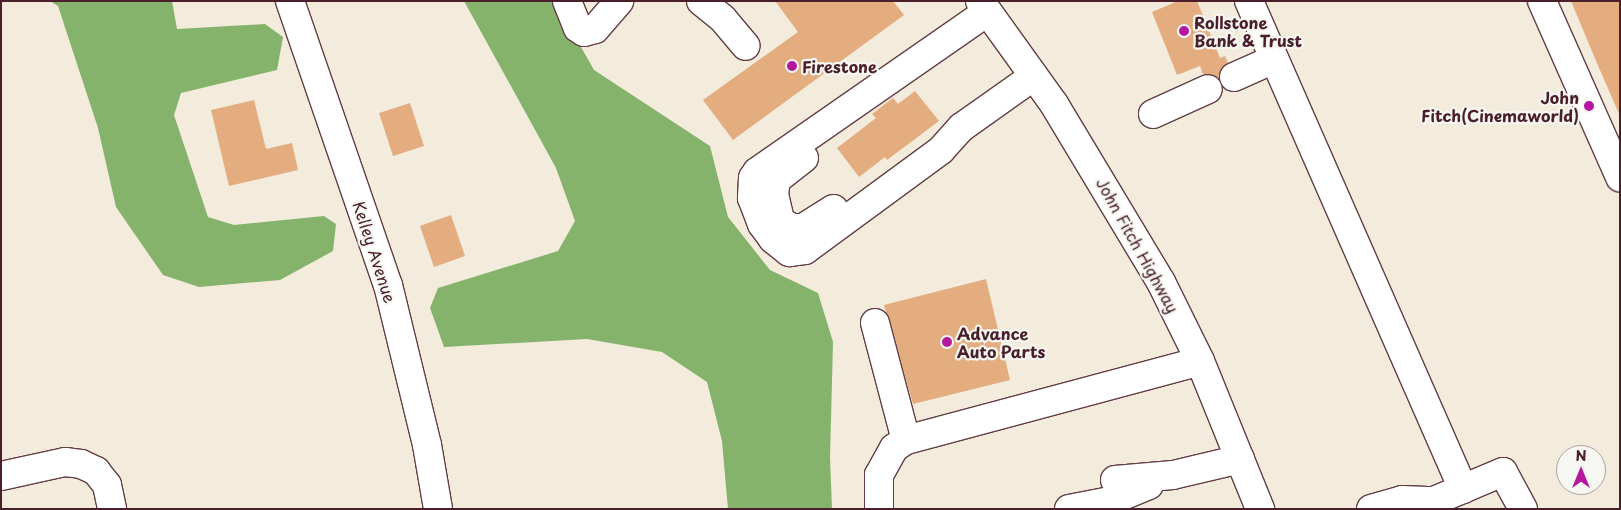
<!DOCTYPE html>
<html>
<head>
<meta charset="utf-8">
<style>
  body { margin:0 }
  #map { position:relative; width:1621px; height:510px; overflow:hidden; background:#f3ebdb; font-family:"Playpen Sans",sans-serif }
  div>[style] { position:absolute }
  [style*='--x'] { left:calc(var(--x)*1px); top:calc(var(--y)*1px); width:calc(var(--w)*1px); rotate:calc(var(--a)*1deg) }
  .forest>* { inset:0; background:#86b36c }
  .building>* { inset:0; background:#e3ad80 }
  .roads { filter:drop-shadow(1px 0 #633e45) drop-shadow(-1px 0 #633e45) drop-shadow(0 1px #633e45) drop-shadow(0 -1px #633e45) }
  .minor>* { height:28px; margin:-14px; padding:0 14px; transform-origin:14px; border-radius:14px; background:#fff }
  .major>* { height:28px; margin:-14px; padding:0 14px; transform-origin:14px; border-radius:14px; background:#fff }
  .dots>* { width:14px; height:14px; translate:-50% -50%; box-sizing:border-box; border:2px solid #f6f6f2; border-radius:50% }
  span { translate:-50% -50%; white-space:nowrap; text-align:center; line-height:1.15; -webkit-text-stroke:4.5px #f6f6f2; paint-order:stroke }
  .poi-label { font-size:16px; color:#4a1f2b; font-weight:700 }
  .left { translate:0 -50%; text-align:left }
  .right { translate:-100% -50%; text-align:right }
  .street-label { font-size:16px; color:#4a1f2b }
  .frame { position:absolute; inset:0; border:2px solid #4a1f2b; pointer-events:none }
  .north { position:absolute; left:1556px; top:445px; width:50px; height:50px; box-sizing:border-box; background:#f6f6f2; border:1px solid #b1a0a2; border-radius:50%; rotate:0deg; font-size:14px; font-weight:700; line-height:20px; text-align:center; color:#4a1f2b }
  .north::after { content:''; display:block; margin:auto; width:18px; height:22px; background:#b5179e; clip-path:polygon(50% 0,100% 100%,50% 72%,0 100%) }
</style>
</head>
<body>
<div id="map">
  <div class="forest">
    <div style="clip-path:polygon(50px 1px,172px 1px,177px 29px,265px 24px,283px 37px,277px 70px,181px 93px,174px 115px,208px 217px,234px 225px,324px 216px,336px 224px,333px 251px,280px 280px,199px 287px,163px 275px,116px 207px,98px 128px,58px 6px)"></div>
    <div style="clip-path:polygon(464px 1px,555px 1px,594px 70px,710px 146px,728px 217px,770px 270px,818px 293px,833px 342px,830px 458px,832px 509px,728px 509px,722px 441px,707px 382px,662px 352px,587px 339px,444px 347px,430px 308px,438px 288px,558px 251px,575px 221px,556px 168px)"></div>
  </div>
  <div class="building">
    <div style="clip-path:polygon(775px 1px,893px 1px,904px 15px,733px 140px,703px 100px,798px 32px)"></div>
    <div style="clip-path:polygon(1178px 1px,1197px 1px,1220px 58px,1225px 56px,1228px 63px,1221px 68px,1219px 78px,1210px 74px,1203px 74px,1200px 66px,1177px 75px,1152px 12px)"></div>
    <div style="clip-path:polygon(1571px 1px,1620px 1px,1620px 116px,1596px 61px)"></div>
    <div style="clip-path:polygon(915px 91px,939px 121px,887px 160px,885px 157px,859px 177px,837px 148px,876px 118px,872px 114px,893px 98px,898px 104px)"></div>
    <div style="clip-path:polygon(254px 100px,266px 149px,292px 143px,298px 170px,229px 186px,211px 110px)"></div>
    <div style="clip-path:polygon(410px 103px,424px 146px,393px 156px,379px 113px)"></div>
    <div style="clip-path:polygon(451px 215px,465px 256px,434px 267px,420px 226px)"></div>
    <div style="clip-path:polygon(986px 279px,1010px 380px,913px 404px,884px 305px)"></div>
  </div>
  <div class="roads">
    <div class="minor">
      <div style="--x:290;--y:1;--w:300;--a:71"></div>
      <div style="--x:388;--y:285;--w:165;--a:76.3"></div>
      <div style="--x:427;--y:445;--w:65;--a:80.2"></div>
      <div style="--x:567;--y:1;--w:29;--a:68"></div>
      <div style="--x:578;--y:28;--w:7;--a:34"></div>
      <div style="--x:584;--y:32;--w:11;--a:-15"></div>
      <div style="--x:595;--y:29;--w:37;--a:-49"></div>
      <div style="--x:701;--y:1;--w:28;--a:39"></div>
      <div style="--x:723;--y:19;--w:35;--a:50"></div>
      <div style="--x:1249;--y:1;--w:533;--a:66.32"></div>
      <div style="--x:1542;--y:1;--w:193;--a:66.1"></div>
      <div style="--x:987;--y:12;--w:280;--a:145.2"></div>
      <div style="--x:757;--y:172;--w:7;--a:124"></div>
      <div style="--x:753;--y:178;--w:20;--a:93"></div>
      <div style="--x:752;--y:198;--w:28;--a:69"></div>
      <div style="--x:762;--y:224;--w:19;--a:54"></div>
      <div style="--x:773;--y:239;--w:21;--a:39"></div>
      <div style="--x:789;--y:252;--w:16;--a:-7"></div>
      <div style="--x:805;--y:250;--w:169;--a:-36.3"></div>
      <div style="--x:941;--y:150;--w:31;--a:-48"></div>
      <div style="--x:962;--y:127;--w:88;--a:-35.3"></div>
      <div style="--x:1234;--y:77;--w:35;--a:-24"></div>
      <div style="--x:1153;--y:114;--w:60;--a:-24.4"></div>
      <div style="--x:804;--y:158;--w:36;--a:142"></div>
      <div style="--x:776;--y:180;--w:14;--a:98"></div>
      <div style="--x:774;--y:194;--w:28;--a:77"></div>
      <div style="--x:780;--y:221;--w:14;--a:30"></div>
      <div style="--x:792;--y:228;--w:11;--a:0"></div>
      <div style="--x:803;--y:228;--w:36;--a:-32"></div>
      <div style="--x:875;--y:323;--w:121;--a:75.2"></div>
      <div style="--x:1;--y:476;--w:66;--a:-12.3"></div>
      <div style="--x:65;--y:462;--w:16;--a:7"></div>
      <div style="--x:81;--y:464;--w:17;--a:25"></div>
      <div style="--x:96;--y:471;--w:18;--a:52"></div>
      <div style="--x:107;--y:485;--w:25;--a:78"></div>
      <div style="--x:1115;--y:480;--w:58;--a:-4.9"></div>
      <div style="--x:1173;--y:475;--w:69;--a:-13.4"></div>
      <div style="--x:879;--y:509;--w:34;--a:-90"></div>
      <div style="--x:879;--y:475;--w:31;--a:-61"></div>
      <div style="--x:894;--y:448;--w:14;--a:-34"></div>
      <div style="--x:906;--y:440;--w:304;--a:-15"></div>
      <div style="--x:1069;--y:509;--w:42;--a:-11"></div>
      <div style="--x:1110;--y:501;--w:42;--a:-22.3"></div>
      <div style="--x:1371;--y:509;--w:32;--a:-16"></div>
      <div style="--x:1402;--y:500;--w:32;--a:2"></div>
      <div style="--x:1434;--y:501;--w:75;--a:-22.8"></div>
      <div style="--x:1503;--y:472;--w:42;--a:61.6"></div>
    </div>
    <div class="major">
      <div style="--x:980;--y:1;--w:127;--a:54.3"></div>
      <div style="--x:1054;--y:104;--w:208;--a:59"></div>
      <div style="--x:1161;--y:282;--w:88;--a:63.7"></div>
      <div style="--x:1200;--y:361;--w:160;--a:67.9"></div>
    </div>
  </div>
  <div class="dots">
    <div style="left:1184px;top:31px;background:#b5179e"></div>
    <div style="left:792px;top:66px;background:#b5179e"></div>
    <div style="left:1589px;top:106px;background:#b5179e"></div>
    <div style="left:947px;top:342px;background:#b5179e"></div>
  </div>
  <div class="poi-label">
    <span class="left" style="left:1194px;top:31px">Rollstone<br>Bank &amp; Trust</span>
    <span class="left" style="left:802px;top:66px">Firestone</span>
    <span class="right" style="left:1579px;top:106px">John<br>Fitch(Cinemaworld)</span>
    <span class="left" style="left:957px;top:342px">Advance<br>Auto Parts</span>
  </div>
  <div class="street-label">
    <span style="left:1138px;top:245px;rotate:61deg">John Fitch Highway</span>
    <span style="left:375px;top:252px;rotate:72deg">Kelley Avenue</span>
  </div>
  <div class="frame"></div>
  <div class="north">N</div>
</div>
</body>
</html>
